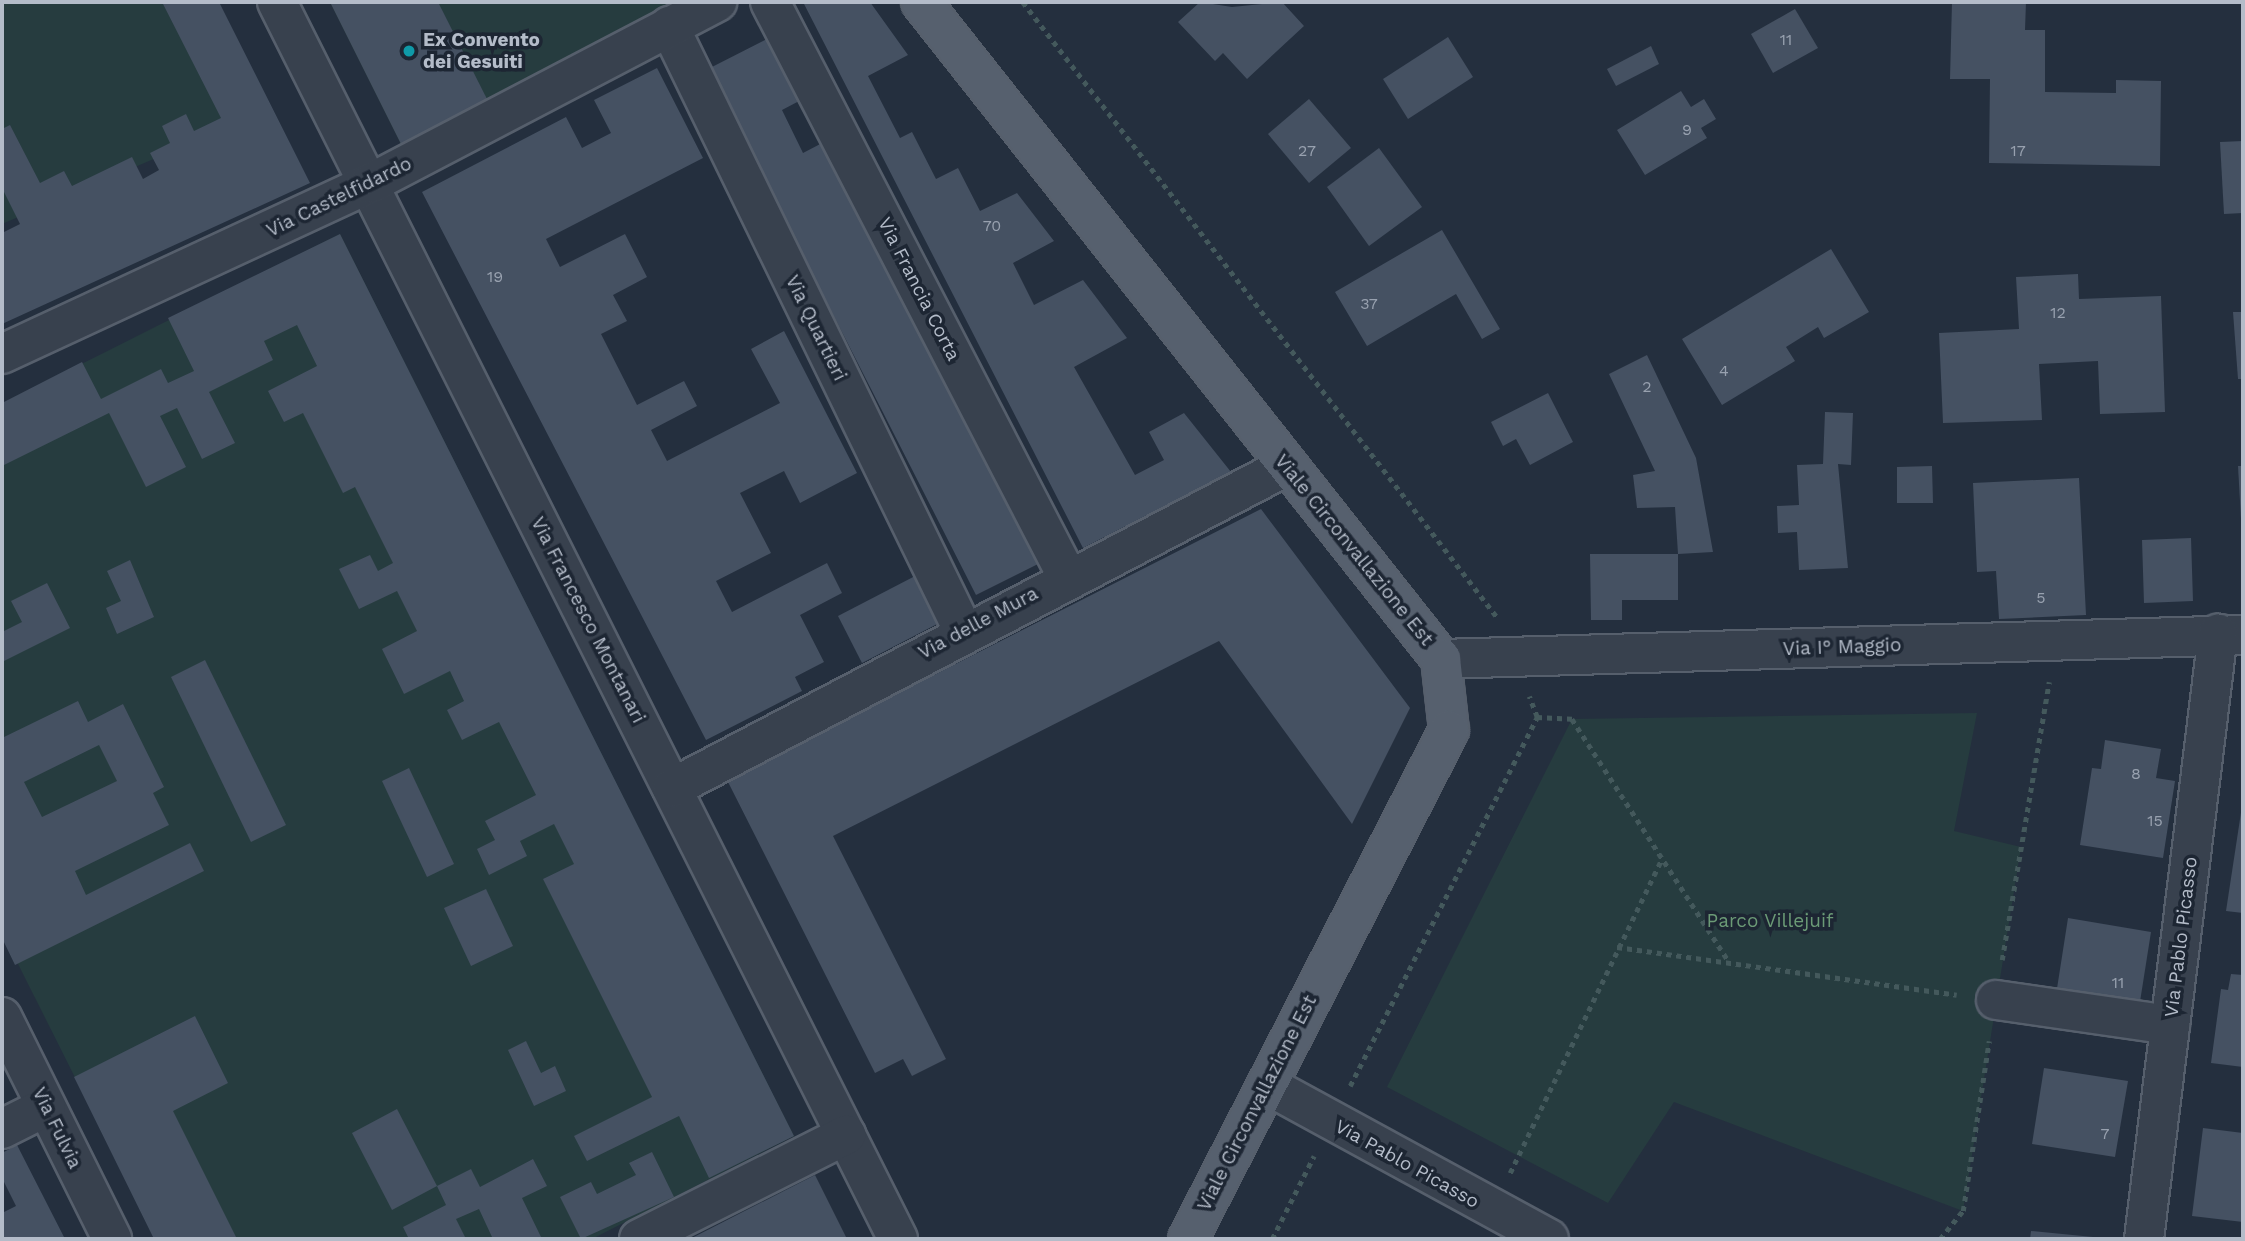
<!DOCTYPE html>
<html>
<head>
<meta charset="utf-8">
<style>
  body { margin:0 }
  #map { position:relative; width:2245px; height:1241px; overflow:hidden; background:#242f3e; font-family:"Work Sans",sans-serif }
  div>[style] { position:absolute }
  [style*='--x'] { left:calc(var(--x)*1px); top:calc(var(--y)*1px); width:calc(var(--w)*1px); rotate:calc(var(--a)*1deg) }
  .green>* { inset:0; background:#263c3f }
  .building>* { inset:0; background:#455162 }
  .path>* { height:4.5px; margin-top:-2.25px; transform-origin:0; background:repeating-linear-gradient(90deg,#44595c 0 5px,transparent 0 10px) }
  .roads { filter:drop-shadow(2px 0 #565f6c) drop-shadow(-2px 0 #565f6c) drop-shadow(0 2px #565f6c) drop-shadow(0 -2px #565f6c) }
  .minor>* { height:38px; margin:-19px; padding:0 19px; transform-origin:19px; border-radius:19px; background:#38414e }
  .major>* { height:38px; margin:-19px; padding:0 19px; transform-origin:19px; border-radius:19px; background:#56606e }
  .dots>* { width:19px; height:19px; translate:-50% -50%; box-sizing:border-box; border:4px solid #1d2633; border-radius:50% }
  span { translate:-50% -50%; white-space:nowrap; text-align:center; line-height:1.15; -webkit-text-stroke:7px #1d2633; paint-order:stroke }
  .number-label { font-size:16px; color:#98a1af }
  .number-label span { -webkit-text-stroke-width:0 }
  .poi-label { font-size:19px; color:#b4bcc9; font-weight:700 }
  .left { translate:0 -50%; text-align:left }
  .street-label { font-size:19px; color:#b4bcc9 }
  .park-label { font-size:19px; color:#6b9a76 }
  .frame { position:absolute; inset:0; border:4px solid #b4bcc9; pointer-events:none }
</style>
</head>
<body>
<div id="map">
  <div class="green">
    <div style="clip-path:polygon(2px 2px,180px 2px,240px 122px,2px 224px)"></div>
    <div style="clip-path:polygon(330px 2px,702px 2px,401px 144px)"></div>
    <div style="clip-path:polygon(340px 234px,794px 1136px,592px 1239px,156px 1239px,2px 932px,2px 404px)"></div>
    <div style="clip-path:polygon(1977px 713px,1954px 831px,2021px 847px,1963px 1211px,1674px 1102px,1608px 1203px,1387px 1087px,1572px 719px)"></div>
  </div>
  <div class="building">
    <div style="clip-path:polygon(162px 2px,219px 2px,310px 183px,2px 324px,2px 233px,20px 224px,2px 188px,2px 129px,10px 125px,40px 183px,64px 171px,72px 186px,132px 157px,143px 179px,159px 170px,150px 153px,170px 143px,162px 126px,186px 114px,194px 131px,221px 118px)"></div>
    <div style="clip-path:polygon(330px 2px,438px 2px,488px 101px,401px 144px)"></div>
    <div style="clip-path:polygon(803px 2px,870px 2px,908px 55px,868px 76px,900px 138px,912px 132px,936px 179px,958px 168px,980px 211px,1017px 193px,1054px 241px,1013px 263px,1034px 305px,1083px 280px,1127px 338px,1074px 367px,1135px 475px,1164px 460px,1149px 432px,1184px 413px,1231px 472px,1083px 548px)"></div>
    <div style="clip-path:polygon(1200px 2px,1232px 7px,1282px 2px,1304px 26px,1247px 79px,1223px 53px,1215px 61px,1178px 22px)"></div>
    <div style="clip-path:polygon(1952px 2px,2026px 2px,2025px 30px,2045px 30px,2045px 92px,2116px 93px,2116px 80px,2161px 81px,2160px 166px,1989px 163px,1990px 79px,1950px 79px)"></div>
    <div style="clip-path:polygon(1795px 9px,1818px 48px,1773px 73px,1751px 34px)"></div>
    <div style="clip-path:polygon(773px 36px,803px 99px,782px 110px,803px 153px,826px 141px,1040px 563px,976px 595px,708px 69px)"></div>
    <div style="clip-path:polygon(1448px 37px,1473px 77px,1408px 119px,1383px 79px)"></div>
    <div style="clip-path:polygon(1651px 46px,1659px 64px,1616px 86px,1607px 69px)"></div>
    <div style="clip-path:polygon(657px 68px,703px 158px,546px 239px,560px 267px,625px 234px,647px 277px,613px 295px,627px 321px,601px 334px,637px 405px,684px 381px,697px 406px,651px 430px,667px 461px,780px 403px,751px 349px,784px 331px,857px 473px,800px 503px,784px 471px,740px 493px,771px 553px,716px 581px,732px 612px,827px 563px,842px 593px,800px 615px,824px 662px,795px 677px,802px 691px,706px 740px,422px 192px,566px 117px,582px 148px,611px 133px,594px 100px)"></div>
    <div style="clip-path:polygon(1681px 91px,1691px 107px,1704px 99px,1716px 119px,1701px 128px,1707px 138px,1645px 175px,1617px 130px)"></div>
    <div style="clip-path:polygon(1309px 99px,1351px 148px,1309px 183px,1268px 134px)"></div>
    <div style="clip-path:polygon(2243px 141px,2243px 213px,2224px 214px,2220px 142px)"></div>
    <div style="clip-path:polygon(1379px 148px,1422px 207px,1369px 246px,1327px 187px)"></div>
    <div style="clip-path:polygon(1442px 230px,1500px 329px,1482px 339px,1456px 294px,1367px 346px,1335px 292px)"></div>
    <div style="clip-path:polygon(340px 234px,794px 1136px,709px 1178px,679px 1116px,587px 1161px,574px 1136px,652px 1097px,543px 879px,574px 864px,554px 824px,520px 841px,527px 856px,489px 875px,477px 849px,495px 840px,485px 821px,536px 795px,499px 722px,462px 740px,447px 710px,464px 701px,450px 671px,404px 694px,382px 649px,417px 631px,397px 591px,359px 609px,339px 569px,370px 555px,378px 571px,393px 563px,355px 487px,343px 493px,303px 413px,284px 422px,268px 391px,317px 366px,297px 325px,264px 341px,273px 360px,209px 392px,235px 443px,202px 459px,177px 408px,160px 416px,186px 467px,146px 487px,109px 413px,2px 466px,2px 403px,82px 362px,101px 399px,161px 369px,168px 383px,194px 371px,168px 318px)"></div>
    <div style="clip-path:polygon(1831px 249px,1869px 312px,1824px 338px,1818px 327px,1786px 347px,1795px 361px,1722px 405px,1682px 339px)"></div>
    <div style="clip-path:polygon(2078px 274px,2079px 299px,2161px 296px,2165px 412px,2100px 414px,2098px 361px,2039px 364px,2042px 420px,1943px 423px,1939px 333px,2019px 329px,2016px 277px)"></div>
    <div style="clip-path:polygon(2233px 312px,2243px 312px,2243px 379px,2238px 379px)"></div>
    <div style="clip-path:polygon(1647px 355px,1696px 458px,1713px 552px,1678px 554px,1675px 507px,1637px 508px,1633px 475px,1655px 471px,1609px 374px)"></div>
    <div style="clip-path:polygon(1548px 393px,1573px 442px,1530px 465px,1516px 439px,1503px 446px,1491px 422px)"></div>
    <div style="clip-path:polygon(1825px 412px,1853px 413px,1851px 465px,1838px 464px,1848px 568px,1799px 570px,1797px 532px,1778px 533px,1777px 506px,1799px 505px,1797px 465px,1823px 464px)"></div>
    <div style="clip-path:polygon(1932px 466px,1933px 503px,1897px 503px,1897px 467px)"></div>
    <div style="clip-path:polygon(2238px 466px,2243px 466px,2243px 519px,2241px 519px)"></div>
    <div style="clip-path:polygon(2079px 478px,2086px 615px,1999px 619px,1996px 571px,1977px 572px,1973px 483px)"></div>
    <div style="clip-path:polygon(1261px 509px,1410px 708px,1352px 824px,1219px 641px,833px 836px,946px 1059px,912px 1076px,903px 1059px,875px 1073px,727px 780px)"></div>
    <div style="clip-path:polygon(2191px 538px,2193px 601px,2144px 603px,2142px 540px)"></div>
    <div style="clip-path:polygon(1590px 554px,1678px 554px,1678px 600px,1622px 600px,1622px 620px,1591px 620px)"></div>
    <div style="clip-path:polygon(130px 560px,154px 617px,117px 634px,106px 608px,121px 601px,107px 571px)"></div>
    <div style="clip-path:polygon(917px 575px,941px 622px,862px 663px,838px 616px)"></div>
    <div style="clip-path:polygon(47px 583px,70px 628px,2px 662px,2px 632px,22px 622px,11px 601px)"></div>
    <div style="clip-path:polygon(205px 660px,286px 825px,251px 842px,171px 677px)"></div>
    <div style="clip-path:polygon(evenodd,78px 701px,88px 722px,123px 704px,164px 787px,153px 793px,169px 825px,75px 871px,86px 895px,190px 843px,204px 871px,15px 965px,2px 938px,2px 732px,4px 737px,78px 701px,99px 745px,117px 781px,42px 817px,24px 782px,99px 745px)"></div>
    <div style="clip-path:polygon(2105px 740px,2161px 749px,2156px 778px,2175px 781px,2163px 858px,2080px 845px,2092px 768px,2101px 769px)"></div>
    <div style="clip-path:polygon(409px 768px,454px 864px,427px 877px,382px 781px)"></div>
    <div style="clip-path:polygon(2242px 806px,2243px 806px,2243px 913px,2226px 911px)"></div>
    <div style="clip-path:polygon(486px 889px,513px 946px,471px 966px,444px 908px)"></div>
    <div style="clip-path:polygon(2068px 918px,2151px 932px,2139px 1008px,2056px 995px)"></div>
    <div style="clip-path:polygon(2231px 974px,2243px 975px,2243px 1067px,2211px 1063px,2221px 989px,2228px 990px)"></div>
    <div style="clip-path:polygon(195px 1016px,228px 1083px,173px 1111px,237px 1239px,154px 1239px,74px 1077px)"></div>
    <div style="clip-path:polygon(526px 1041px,541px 1073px,555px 1066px,566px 1091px,534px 1106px,508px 1050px)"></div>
    <div style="clip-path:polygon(2044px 1068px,2128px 1081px,2115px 1157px,2032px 1144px)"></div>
    <div style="clip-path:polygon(397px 1109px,437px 1186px,392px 1210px,352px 1133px)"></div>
    <div style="clip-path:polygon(2203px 1128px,2243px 1133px,2243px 1222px,2192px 1216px)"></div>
    <div style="clip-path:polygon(17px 1145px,65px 1239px,2px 1239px,2px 1213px,16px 1206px,2px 1178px,2px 1153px)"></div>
    <div style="clip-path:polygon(652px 1152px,674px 1197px,581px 1239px,560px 1197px,591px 1182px,597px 1194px,636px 1175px,629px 1163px)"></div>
    <div style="clip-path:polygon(533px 1159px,547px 1186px,522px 1198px,542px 1239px,487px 1239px,492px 1237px,479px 1209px,456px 1219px,466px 1239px,409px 1239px,403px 1227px,446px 1205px,437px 1186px,471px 1169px,480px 1187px)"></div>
    <div style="clip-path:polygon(815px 1175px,847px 1239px,690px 1239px)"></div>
    <div style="clip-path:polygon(2031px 1231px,2093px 1237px,2092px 1239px,2030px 1239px)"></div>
  </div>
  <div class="path">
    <div style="--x:1023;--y:2;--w:776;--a:52.38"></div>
    <div style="--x:1537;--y:717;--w:35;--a:3"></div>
    <div style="--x:1572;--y:719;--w:289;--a:57.1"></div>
    <div style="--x:1617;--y:947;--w:343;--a:8"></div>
    <div style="--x:2002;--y:960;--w:282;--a:-80.4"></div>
    <div style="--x:1350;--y:1086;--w:414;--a:-63.1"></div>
    <div style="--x:1537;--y:717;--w:22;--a:-111"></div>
    <div style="--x:1510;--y:1173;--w:349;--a:-64.2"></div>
    <div style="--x:1272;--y:1239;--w:93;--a:-63.2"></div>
    <div style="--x:1940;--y:1239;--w:36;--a:-51"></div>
    <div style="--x:1963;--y:1211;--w:172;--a:-81.3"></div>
  </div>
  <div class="roads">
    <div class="minor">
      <div style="--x:277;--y:2;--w:1384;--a:63.34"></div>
      <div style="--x:770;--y:2;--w:646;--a:62.64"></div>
      <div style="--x:669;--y:26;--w:672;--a:64.05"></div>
      <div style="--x:2;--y:354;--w:404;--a:-24.9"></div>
      <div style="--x:369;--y:184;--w:393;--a:-27.6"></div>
      <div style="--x:1441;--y:659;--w:802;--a:-1.71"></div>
      <div style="--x:672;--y:788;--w:694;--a:-27.64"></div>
      <div style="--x:1996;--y:1000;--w:176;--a:8.2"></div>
      <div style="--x:2;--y:1017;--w:248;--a:63.6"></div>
      <div style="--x:1267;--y:1085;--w:321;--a:28.6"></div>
      <div style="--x:2;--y:1129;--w:49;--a:-26.6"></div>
      <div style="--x:639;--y:1239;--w:232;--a:-26.7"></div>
      <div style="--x:2144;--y:1239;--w:610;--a:-83.03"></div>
    </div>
    <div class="major">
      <div style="--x:921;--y:2;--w:838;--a:51.64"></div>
      <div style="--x:1441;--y:659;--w:71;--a:83.6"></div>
      <div style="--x:1449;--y:730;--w:572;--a:117.15"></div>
    </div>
  </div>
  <div class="dots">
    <div style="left:409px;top:51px;background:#0f9aa8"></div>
  </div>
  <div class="number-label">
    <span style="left:1786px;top:40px">11</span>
    <span style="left:1687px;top:130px">9</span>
    <span style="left:1307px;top:151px">27</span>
    <span style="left:2018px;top:151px">17</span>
    <span style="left:992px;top:226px">70</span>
    <span style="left:495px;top:277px">19</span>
    <span style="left:1369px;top:304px">37</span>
    <span style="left:2058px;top:313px">12</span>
    <span style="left:1724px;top:371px">4</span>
    <span style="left:1647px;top:387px">2</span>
    <span style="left:2041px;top:598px">5</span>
    <span style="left:2136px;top:774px">8</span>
    <span style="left:2155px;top:821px">15</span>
    <span style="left:2118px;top:983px">11</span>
    <span style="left:2105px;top:1134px">7</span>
  </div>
  <div class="poi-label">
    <span class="left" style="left:423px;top:51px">Ex Convento<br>dei Gesuiti</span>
  </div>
  <div class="street-label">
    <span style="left:339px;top:197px;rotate:-26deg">Via Castelfidardo</span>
    <span style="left:919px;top:289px;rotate:63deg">Via Francia Corta</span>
    <span style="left:816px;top:328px;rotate:64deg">Via Quartieri</span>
    <span style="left:1354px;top:550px;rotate:51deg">Viale Circonvallazione Est</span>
    <span style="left:588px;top:620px;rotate:63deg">Via Francesco Montanari</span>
    <span style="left:978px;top:623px;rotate:-28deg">Via delle Mura</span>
    <span style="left:1842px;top:647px;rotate:-2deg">Via I° Maggio</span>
    <span style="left:2181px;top:937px;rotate:-83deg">Via Pablo Picasso</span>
    <span style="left:1257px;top:1103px;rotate:-63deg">Viale Circonvallazione Est</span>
    <span style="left:57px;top:1128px;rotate:64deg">Via Fulvia</span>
    <span style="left:1407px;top:1164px;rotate:29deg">Via Pablo Picasso</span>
  </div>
  <div class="park-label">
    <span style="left:1770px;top:921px">Parco Villejuif</span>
  </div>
  <div class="frame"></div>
</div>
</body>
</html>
